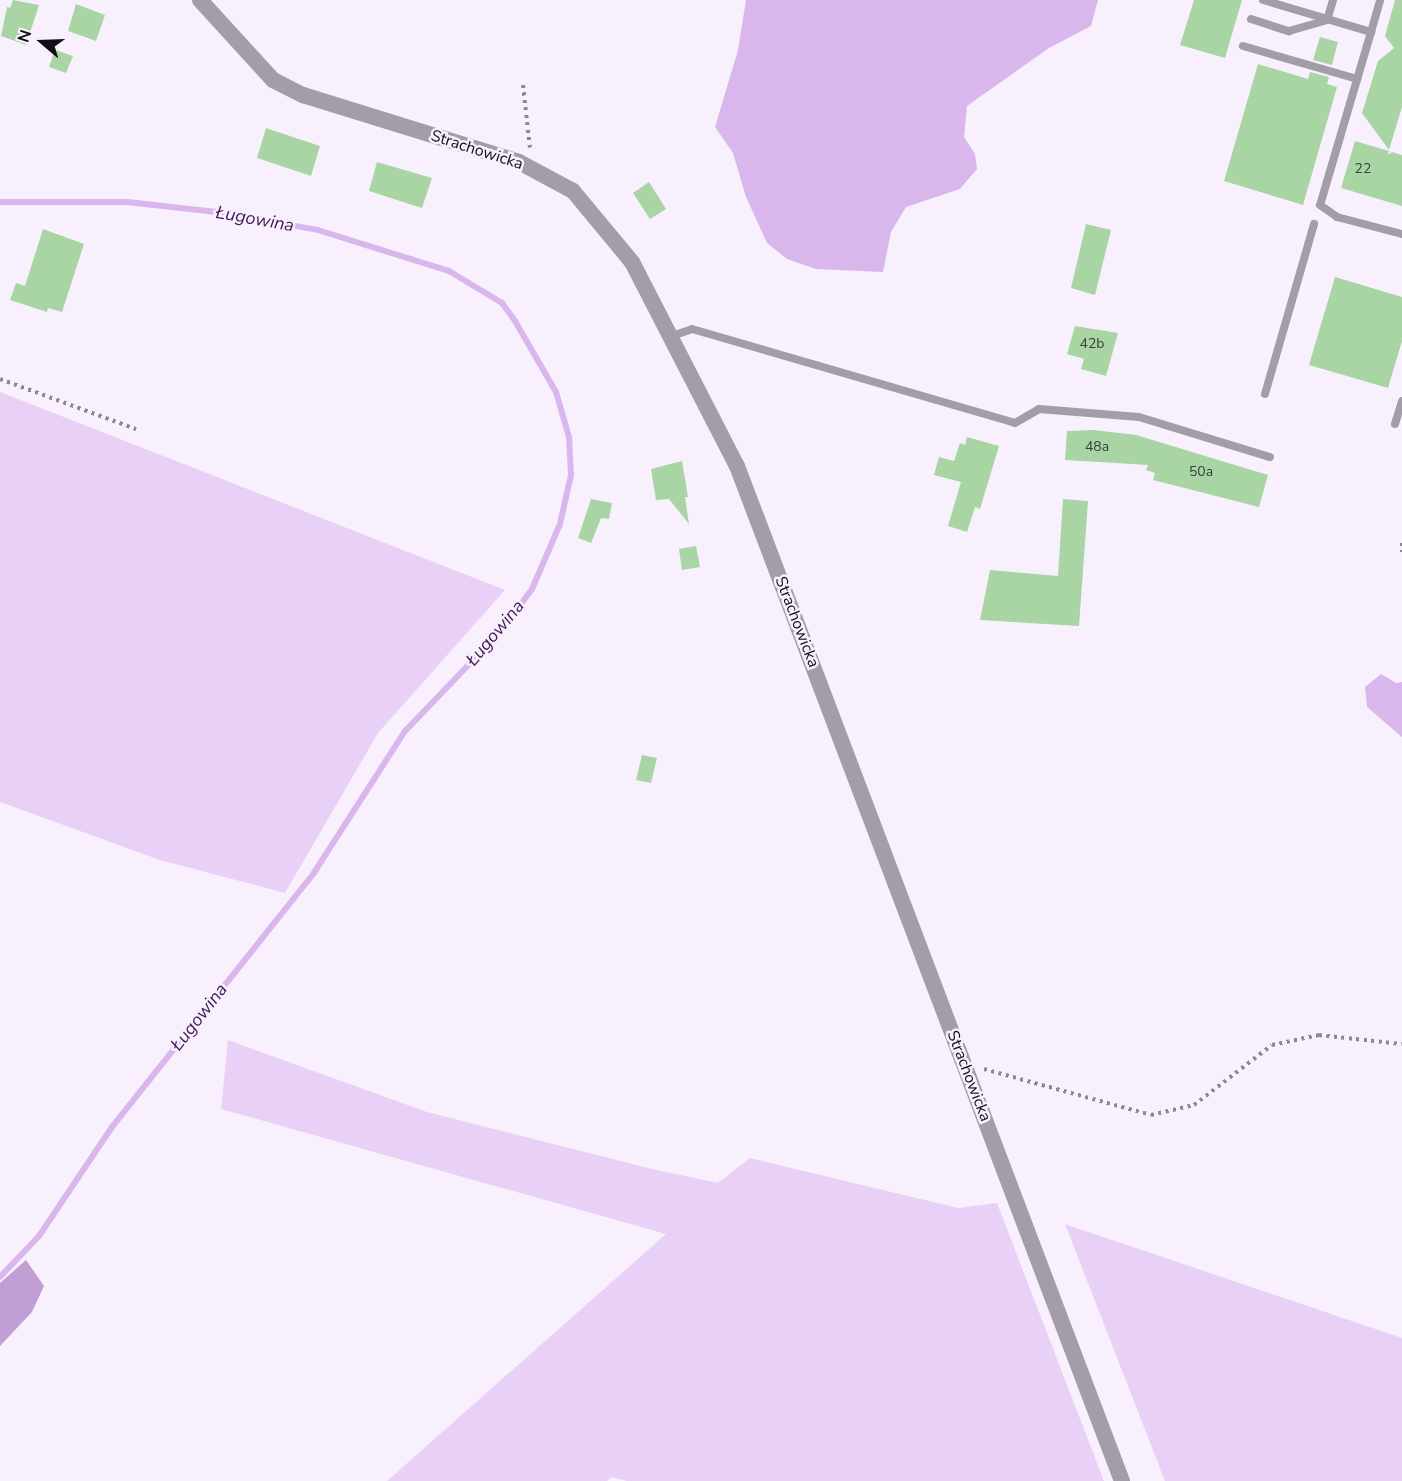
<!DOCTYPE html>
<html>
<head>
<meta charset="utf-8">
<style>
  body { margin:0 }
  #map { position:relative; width:1402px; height:1481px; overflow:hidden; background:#f8f1fd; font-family:"Nunito Sans",sans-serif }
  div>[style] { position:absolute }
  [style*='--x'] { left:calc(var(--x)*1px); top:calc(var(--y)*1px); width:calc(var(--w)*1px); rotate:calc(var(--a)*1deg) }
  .green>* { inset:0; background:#e8d0f6 }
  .forest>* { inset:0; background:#c19fd4 }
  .water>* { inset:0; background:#d9b7ed }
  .stream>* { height:6px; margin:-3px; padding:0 3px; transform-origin:3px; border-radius:3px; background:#d9b7ed }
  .building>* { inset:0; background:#a8d5a3 }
  .path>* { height:4px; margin-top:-2px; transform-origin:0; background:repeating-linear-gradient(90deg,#8e8792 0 3px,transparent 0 7.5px) }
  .service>* { height:8px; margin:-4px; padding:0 4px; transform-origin:4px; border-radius:4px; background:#a49ca9 }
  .minor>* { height:16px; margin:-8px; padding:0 8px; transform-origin:8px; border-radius:8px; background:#a49ca9 }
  span { translate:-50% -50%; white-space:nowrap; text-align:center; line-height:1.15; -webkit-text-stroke:5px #f8f1fd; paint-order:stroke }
  .number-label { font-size:14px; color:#393f3b }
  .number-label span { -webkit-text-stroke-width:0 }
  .street-label { font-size:16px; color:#140d18 }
  .water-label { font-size:18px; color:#441958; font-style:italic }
  .north { position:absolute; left:12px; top:12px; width:60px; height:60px; -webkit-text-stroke:4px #f8f1fd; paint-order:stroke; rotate:289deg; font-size:16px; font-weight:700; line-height:24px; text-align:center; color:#140d18 }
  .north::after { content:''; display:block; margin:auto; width:21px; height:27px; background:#140d18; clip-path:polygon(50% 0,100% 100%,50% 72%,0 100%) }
</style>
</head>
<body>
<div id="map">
  <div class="green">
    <div style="clip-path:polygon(0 392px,505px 590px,378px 733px,285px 893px,160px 860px,0 802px)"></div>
    <div style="clip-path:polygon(228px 1040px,427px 1112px,652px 1169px,718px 1183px,750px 1158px,958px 1208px,997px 1203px,1104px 1481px,627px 1481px,612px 1477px,607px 1481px,387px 1481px,666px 1234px,221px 1109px)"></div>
    <div style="clip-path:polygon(1065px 1224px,1402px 1338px,1402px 1481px,1165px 1481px)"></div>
  </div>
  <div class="forest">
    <div style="clip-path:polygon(26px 1260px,44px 1286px,32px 1312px,0 1346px,0 1283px)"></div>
  </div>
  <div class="water">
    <div style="clip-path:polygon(746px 0,1098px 0,1091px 26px,1049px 48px,967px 106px,964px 137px,975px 154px,977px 169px,960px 189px,906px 207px,891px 232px,883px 272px,816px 269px,787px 259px,767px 243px,746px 197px,733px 153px,715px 127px,738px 50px)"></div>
    <div style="clip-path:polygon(1381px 674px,1396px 683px,1402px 682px,1402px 737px,1367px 707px,1365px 687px)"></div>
  </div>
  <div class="stream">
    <div style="--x:0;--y:202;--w:127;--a:0"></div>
    <div style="--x:127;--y:202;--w:99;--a:6.4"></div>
    <div style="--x:225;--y:213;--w:95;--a:10.4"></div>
    <div style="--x:318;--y:230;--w:137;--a:17.4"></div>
    <div style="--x:449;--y:271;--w:62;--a:31.1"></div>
    <div style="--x:502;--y:303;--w:22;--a:54"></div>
    <div style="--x:515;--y:321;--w:82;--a:60"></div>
    <div style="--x:556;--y:392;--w:47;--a:73.9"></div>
    <div style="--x:569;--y:437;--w:38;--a:87"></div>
    <div style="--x:571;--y:475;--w:50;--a:102.7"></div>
    <div style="--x:560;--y:524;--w:71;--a:113.3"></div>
    <div style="--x:532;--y:589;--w:52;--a:126.4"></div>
    <div style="--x:501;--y:631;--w:139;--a:133.8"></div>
    <div style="--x:405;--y:731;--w:169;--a:122.7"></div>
    <div style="--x:314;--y:873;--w:325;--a:128.5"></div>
    <div style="--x:112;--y:1127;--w:131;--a:123.8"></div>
    <div style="--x:39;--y:1236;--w:57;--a:133.6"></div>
  </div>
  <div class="building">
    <div style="clip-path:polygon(13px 0,39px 5px,26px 45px,1px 36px,7px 7px,10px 8px)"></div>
    <div style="clip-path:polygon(1194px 0,1242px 0,1225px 58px,1180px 45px)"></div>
    <div style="clip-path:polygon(1395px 0,1402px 0,1402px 107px,1389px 150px,1362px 113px,1378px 61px,1394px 48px,1385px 36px)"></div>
    <div style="clip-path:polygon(76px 4px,105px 15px,96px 41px,68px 31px)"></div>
    <div style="clip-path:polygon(1320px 37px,1338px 42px,1332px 65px,1313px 60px)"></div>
    <div style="clip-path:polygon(55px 50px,73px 56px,66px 73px,49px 67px)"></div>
    <div style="clip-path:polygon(1258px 64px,1308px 79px,1310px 72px,1329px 77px,1327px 84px,1337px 87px,1303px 205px,1224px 181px)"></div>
    <div style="clip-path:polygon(266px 128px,320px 146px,311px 176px,257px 158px)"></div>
    <div style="clip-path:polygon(1355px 141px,1389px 151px,1388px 155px,1392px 152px,1402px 155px,1402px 206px,1341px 188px)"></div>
    <div style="clip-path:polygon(377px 162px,432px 178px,422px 208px,369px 191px)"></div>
    <div style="clip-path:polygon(649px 182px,666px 209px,650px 219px,633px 193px)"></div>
    <div style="clip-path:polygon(1086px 224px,1111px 230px,1095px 295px,1071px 288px)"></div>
    <div style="clip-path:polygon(43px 229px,84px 244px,62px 312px,48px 308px,47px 312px,10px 300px,16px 283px,25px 286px)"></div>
    <div style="clip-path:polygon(1335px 277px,1402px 297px,1402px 341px,1388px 388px,1309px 365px)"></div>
    <div style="clip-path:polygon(1075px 326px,1118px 333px,1106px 376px,1081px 369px,1084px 359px,1067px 354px)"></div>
    <div style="clip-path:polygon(1094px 430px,1136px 435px,1268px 475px,1259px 507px,1153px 480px,1155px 473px,1146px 470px,1148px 465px,1065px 460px,1067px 431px)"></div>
    <div style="clip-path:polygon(967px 437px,999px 446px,980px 509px,975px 507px,967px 532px,948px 526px,961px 482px,934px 475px,939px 457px,954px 461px,960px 443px,965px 445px)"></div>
    <div style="clip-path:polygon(682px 461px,688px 497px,685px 497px,689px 524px,669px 499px,656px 500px,651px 469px)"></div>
    <div style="clip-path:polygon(591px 499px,612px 503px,609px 519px,601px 518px,591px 543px,578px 538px)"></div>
    <div style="clip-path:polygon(1063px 499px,1088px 501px,1079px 626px,980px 620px,990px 570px,1058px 576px)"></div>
    <div style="clip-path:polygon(696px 546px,700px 567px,682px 570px,679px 549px)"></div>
    <div style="clip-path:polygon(642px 755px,657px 758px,651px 783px,636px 780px)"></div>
  </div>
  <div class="path">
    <div style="--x:523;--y:85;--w:63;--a:83.7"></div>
    <div style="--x:0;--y:379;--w:145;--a:20.2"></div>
    <div style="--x:1402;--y:543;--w:9;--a:90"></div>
    <div style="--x:984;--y:1069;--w:173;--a:15.4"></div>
    <div style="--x:1151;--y:1115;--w:44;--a:-13.1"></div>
    <div style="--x:1194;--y:1105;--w:98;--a:-37.6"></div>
    <div style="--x:1272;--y:1045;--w:48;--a:-12"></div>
    <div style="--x:1319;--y:1035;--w:83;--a:6.2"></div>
  </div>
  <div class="service">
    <div style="--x:1263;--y:0;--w:113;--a:16.5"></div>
    <div style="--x:1371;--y:32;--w:33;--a:-74"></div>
    <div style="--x:1251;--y:19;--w:40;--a:18"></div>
    <div style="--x:1289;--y:31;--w:40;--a:-16"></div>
    <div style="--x:1327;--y:20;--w:21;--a:-73"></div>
    <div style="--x:1371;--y:32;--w:180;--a:106.4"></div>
    <div style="--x:1320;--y:205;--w:21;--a:35"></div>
    <div style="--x:1337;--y:217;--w:67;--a:14.7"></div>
    <div style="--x:1243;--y:46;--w:119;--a:16.1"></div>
    <div style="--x:669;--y:337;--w:24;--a:-19"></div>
    <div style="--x:692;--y:329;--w:336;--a:16.2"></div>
    <div style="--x:1015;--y:423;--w:28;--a:-30"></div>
    <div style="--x:1039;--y:409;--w:100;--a:4.6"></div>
    <div style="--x:1139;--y:417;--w:137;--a:17"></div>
    <div style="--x:1265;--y:394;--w:177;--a:-73.9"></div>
    <div style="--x:1395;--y:424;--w:24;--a:-73"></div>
  </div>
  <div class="minor">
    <div style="--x:200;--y:0;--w:108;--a:47.6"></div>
    <div style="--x:273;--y:80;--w:34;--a:27"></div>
    <div style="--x:303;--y:95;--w:226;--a:17.2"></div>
    <div style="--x:519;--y:162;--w:61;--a:28.2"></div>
    <div style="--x:573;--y:191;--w:92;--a:50.3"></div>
    <div style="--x:632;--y:262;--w:229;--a:62.8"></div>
    <div style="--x:737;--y:466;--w:1086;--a:69.23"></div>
  </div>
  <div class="number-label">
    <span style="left:1363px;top:169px">22</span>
    <span style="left:1092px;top:344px">42b</span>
    <span style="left:1097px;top:447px">48a</span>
    <span style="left:1201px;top:472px">50a</span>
  </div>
  <div class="street-label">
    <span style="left:477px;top:150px;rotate:18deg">Strachowicka</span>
    <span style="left:797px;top:622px;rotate:69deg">Strachowicka</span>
    <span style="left:969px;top:1076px;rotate:69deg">Strachowicka</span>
  </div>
  <div class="water-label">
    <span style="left:255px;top:219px;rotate:10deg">Ługowina</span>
    <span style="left:495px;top:633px;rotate:-50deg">Ługowina</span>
    <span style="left:199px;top:1017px;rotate:-52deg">Ługowina</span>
  </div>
  <div class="north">N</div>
</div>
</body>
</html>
